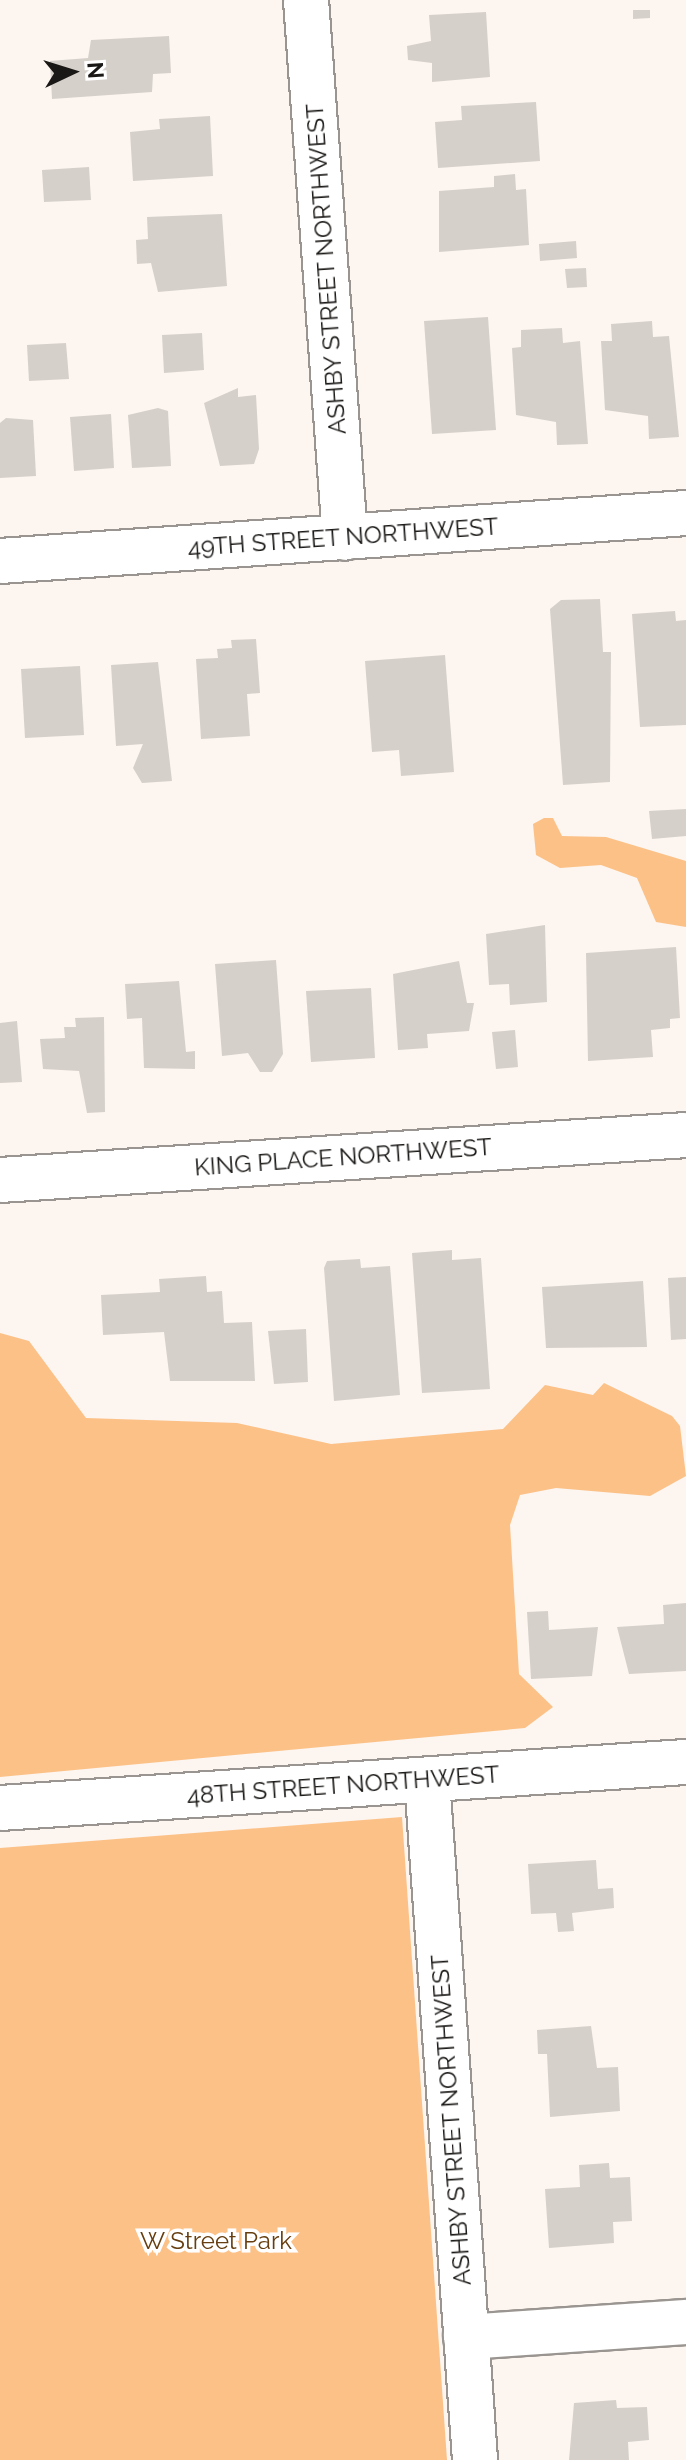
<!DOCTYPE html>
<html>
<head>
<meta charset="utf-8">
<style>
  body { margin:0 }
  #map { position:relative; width:686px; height:2460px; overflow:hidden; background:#fcf5f0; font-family:Raleway,sans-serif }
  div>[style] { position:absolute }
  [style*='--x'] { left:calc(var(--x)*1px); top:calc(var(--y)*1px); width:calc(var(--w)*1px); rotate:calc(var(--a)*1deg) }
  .green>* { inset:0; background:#fcc187 }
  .building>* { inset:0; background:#d6d0ca }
  .roads { filter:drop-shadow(2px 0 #9a9590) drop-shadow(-2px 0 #9a9590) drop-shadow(0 2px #9a9590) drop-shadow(0 -2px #9a9590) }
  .minor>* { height:44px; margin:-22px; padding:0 22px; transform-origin:22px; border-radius:22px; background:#fff }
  span { translate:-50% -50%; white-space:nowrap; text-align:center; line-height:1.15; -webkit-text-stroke:7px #fff; paint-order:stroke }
  .street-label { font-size:24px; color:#1a1816 }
  .park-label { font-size:24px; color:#663e0f }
  .north { position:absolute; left:32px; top:32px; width:80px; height:80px; -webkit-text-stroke:6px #fff; paint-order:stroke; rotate:86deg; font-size:22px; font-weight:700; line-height:32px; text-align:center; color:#1a1816 }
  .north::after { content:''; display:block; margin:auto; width:28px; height:36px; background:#1a1816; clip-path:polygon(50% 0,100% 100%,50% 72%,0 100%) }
</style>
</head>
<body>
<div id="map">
  <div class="green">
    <div style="clip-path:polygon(544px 818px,553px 818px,562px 836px,606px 837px,686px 861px,686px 927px,656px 922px,637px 878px,601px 865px,560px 868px,536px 855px,533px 824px)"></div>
    <div style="clip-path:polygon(0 1333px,29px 1341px,86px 1418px,237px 1423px,331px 1444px,503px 1429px,545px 1385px,593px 1395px,604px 1383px,672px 1416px,680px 1426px,686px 1476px,650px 1496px,556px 1488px,520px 1495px,510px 1525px,519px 1674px,553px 1707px,525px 1728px,0 1777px)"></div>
    <div style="clip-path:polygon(402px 1817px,447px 2460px,0 2460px,0 1848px)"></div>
  </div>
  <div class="building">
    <div style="clip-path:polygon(633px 10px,650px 10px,650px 18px,633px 19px)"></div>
    <div style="clip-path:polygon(486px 12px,490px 77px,432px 82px,432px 63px,408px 60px,407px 46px,431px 41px,429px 15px)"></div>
    <div style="clip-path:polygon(169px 36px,171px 73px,153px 74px,152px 92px,52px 99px,50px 61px,88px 58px,91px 40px)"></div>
    <div style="clip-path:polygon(536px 102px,540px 161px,438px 168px,435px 122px,462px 120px,461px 106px)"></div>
    <div style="clip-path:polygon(210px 116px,213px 176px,133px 181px,130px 132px,160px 129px,159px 119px)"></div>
    <div style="clip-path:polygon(89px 167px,91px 200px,44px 202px,42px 170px)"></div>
    <div style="clip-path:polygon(515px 174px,516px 190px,526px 189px,529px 245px,439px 252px,439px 191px,494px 187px,494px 176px)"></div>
    <div style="clip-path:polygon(222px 214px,227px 286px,158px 292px,151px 263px,137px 264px,136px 240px,148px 239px,147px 217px)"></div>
    <div style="clip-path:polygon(576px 241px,577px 258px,540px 261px,539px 244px)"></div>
    <div style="clip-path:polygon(586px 268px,587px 287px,567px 288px,565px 269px)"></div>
    <div style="clip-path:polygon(488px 317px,496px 430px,432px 434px,424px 321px)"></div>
    <div style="clip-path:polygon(652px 321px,653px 337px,669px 336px,679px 437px,649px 439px,648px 416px,605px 410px,601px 341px,612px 341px,611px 324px)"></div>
    <div style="clip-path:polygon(562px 328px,563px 343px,580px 341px,588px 444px,557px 445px,556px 422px,516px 415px,512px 348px,521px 347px,521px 330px)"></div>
    <div style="clip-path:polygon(202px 333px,204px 370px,164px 373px,162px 335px)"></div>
    <div style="clip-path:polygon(66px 343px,69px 379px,29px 381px,27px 345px)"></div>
    <div style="clip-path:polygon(238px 388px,238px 397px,256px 395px,259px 449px,254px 464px,220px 466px,204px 403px)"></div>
    <div style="clip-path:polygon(158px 408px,168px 411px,171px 466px,132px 468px,128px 415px)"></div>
    <div style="clip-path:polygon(111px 414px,114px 468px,74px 471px,70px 417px)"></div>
    <div style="clip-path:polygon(6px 418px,33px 420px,36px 476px,0 478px,0 423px)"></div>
    <div style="clip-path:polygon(600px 599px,603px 652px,611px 652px,610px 782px,563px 785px,550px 609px,561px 600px)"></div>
    <div style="clip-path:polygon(675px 611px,676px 621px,686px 620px,686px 725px,640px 727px,632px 614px)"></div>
    <div style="clip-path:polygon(256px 639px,260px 693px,247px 694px,250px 736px,201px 739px,196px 659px,218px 658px,217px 649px,232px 648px,231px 640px)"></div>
    <div style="clip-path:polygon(445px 655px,454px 772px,401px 776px,399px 750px,372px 752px,365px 661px)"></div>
    <div style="clip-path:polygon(158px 662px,172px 781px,142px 783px,133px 768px,143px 744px,116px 746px,111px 665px)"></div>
    <div style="clip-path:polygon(80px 666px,84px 735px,25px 738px,21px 669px)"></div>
    <div style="clip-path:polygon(686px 809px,686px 836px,652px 839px,649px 811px)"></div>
    <div style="clip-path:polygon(545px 925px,547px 1002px,510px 1005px,509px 984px,489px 985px,486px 934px)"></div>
    <div style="clip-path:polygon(676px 947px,680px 1018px,670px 1019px,670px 1028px,651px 1030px,653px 1057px,588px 1061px,586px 953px)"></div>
    <div style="clip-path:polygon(276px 960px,283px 1054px,272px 1072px,260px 1072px,248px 1053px,222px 1056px,215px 964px)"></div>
    <div style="clip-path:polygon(459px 961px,467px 1003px,474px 1003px,469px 1031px,427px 1034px,428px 1048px,398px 1050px,393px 974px)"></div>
    <div style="clip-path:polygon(179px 981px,186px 1052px,195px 1051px,195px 1069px,144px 1068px,142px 1018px,127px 1019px,125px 984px)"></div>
    <div style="clip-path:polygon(371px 988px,375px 1058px,311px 1062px,306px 991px)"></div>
    <div style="clip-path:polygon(104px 1017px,105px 1112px,87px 1113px,79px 1071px,43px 1069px,40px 1039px,65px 1038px,64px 1027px,76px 1027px,75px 1018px)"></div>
    <div style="clip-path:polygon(17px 1021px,22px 1082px,0 1083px,0 1023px)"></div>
    <div style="clip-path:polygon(515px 1030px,518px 1067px,496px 1069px,492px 1032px)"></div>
    <div style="clip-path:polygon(452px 1250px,452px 1260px,481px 1258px,490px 1389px,422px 1393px,412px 1253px)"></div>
    <div style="clip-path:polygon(360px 1259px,361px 1268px,390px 1266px,400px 1395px,334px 1401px,324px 1268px,327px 1261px)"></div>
    <div style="clip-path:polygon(206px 1276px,207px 1292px,222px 1291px,224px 1323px,252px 1322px,255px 1381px,170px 1381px,164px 1332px,103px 1335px,101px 1295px,160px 1292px,159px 1279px)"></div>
    <div style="clip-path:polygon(686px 1277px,686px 1339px,671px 1340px,668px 1278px)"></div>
    <div style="clip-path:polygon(643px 1281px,647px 1347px,546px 1348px,542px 1287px)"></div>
    <div style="clip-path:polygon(306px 1329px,308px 1382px,274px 1384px,268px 1331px)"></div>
    <div style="clip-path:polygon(686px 1603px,686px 1671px,629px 1674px,617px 1627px,664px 1624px,663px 1605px)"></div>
    <div style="clip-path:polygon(548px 1611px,549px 1630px,598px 1627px,592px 1676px,531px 1679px,527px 1612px)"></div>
    <div style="clip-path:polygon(596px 1860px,598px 1889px,613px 1888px,614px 1908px,572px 1913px,574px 1931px,558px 1932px,556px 1913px,531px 1914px,528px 1864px)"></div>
    <div style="clip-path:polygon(591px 2026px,597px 2068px,618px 2067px,620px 2111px,550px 2117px,547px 2054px,538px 2054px,537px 2030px)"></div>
    <div style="clip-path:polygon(609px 2163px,610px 2178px,630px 2177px,632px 2221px,613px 2222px,614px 2243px,549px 2248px,545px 2189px,580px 2187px,579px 2165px)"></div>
    <div style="clip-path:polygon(616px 2400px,617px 2408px,647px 2407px,649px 2440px,628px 2442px,629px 2460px,569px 2460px,574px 2403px)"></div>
  </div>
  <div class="roads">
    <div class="minor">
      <div style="--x:306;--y:0;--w:539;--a:85.85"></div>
      <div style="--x:0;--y:561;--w:688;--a:-4"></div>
      <div style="--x:0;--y:1180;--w:687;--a:-3.75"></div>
      <div style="--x:427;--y:1780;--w:682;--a:85.96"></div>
      <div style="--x:0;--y:1808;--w:688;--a:-3.84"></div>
      <div style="--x:466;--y:2337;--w:221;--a:-3.9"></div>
    </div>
  </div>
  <div class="street-label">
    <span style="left:326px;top:269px;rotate:-94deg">ASHBY STREET NORTHWEST</span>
    <span style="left:343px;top:537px;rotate:-4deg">49TH STREET NORTHWEST</span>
    <span style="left:343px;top:1157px;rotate:-4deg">KING PLACE NORTHWEST</span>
    <span style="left:343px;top:1785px;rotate:-4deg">48TH STREET NORTHWEST</span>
    <span style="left:451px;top:2120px;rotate:-94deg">ASHBY STREET NORTHWEST</span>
  </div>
  <div class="park-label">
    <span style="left:216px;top:2241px">W Street Park</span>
  </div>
  <div class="north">N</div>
</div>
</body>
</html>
